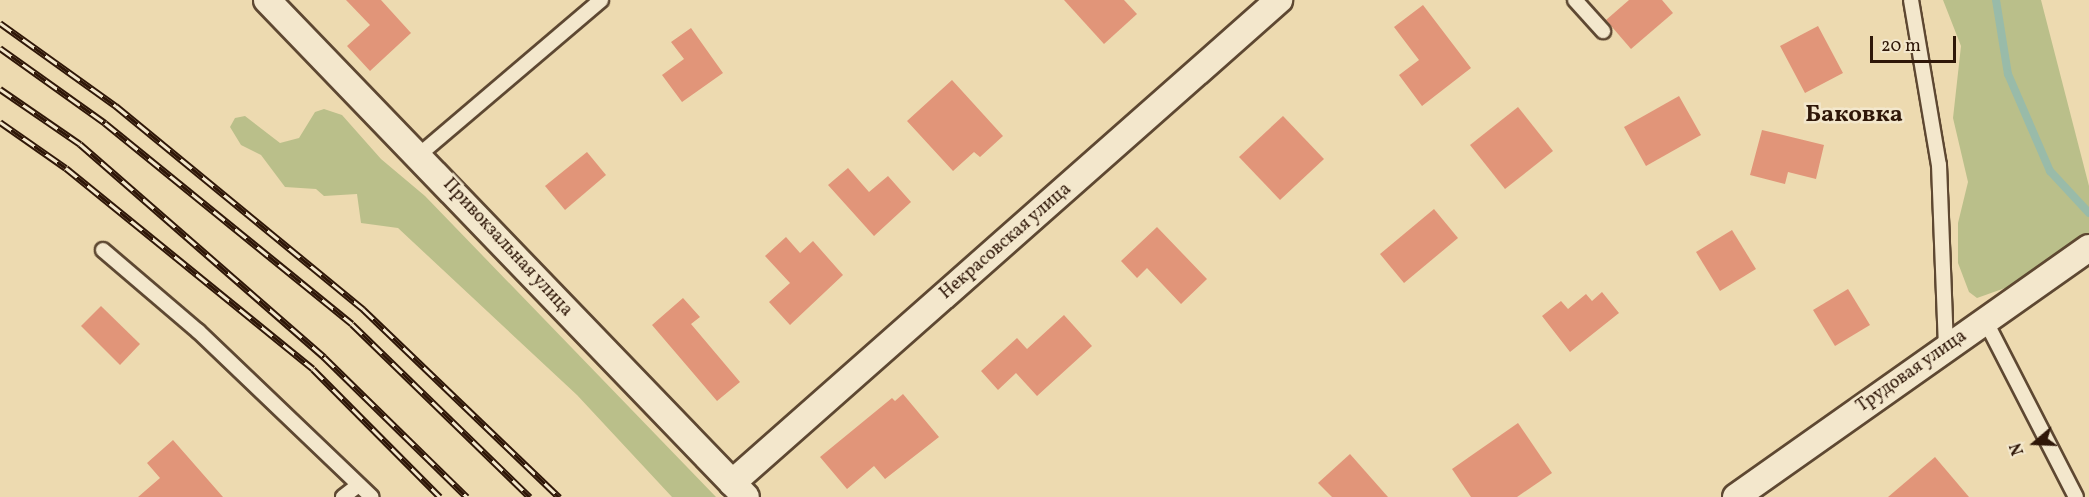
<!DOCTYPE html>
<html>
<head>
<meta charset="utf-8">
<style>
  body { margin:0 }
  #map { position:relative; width:2089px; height:497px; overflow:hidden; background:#eddab0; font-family:Vollkorn,serif }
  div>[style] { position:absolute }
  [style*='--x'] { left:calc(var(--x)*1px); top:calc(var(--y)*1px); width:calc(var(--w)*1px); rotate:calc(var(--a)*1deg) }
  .green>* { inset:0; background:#babf8a }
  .stream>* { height:8px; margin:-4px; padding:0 4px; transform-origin:4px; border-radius:4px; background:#99bba9 }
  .building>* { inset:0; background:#e19579 }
  .roads { filter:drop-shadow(2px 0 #5e4832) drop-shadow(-2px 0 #5e4832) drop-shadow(0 2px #5e4832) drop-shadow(0 -2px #5e4832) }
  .lane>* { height:14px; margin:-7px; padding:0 7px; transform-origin:7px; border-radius:7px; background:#f3e7cc }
  .street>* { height:26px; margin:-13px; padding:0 13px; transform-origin:13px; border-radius:13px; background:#f3e7cc }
  .rail>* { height:7px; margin-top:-3.5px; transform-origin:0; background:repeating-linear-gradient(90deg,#f3e7cc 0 14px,#2f1708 0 28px); box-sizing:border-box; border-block:2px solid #2f1708 }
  span { translate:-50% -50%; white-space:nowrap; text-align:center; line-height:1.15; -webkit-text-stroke:5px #f3e7cc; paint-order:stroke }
  .street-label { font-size:18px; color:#2f1708 }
  .district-label { font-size:24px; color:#2f1708; font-weight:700 }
  .north { position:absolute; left:2005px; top:413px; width:60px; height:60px; -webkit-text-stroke:4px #f3e7cc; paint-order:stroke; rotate:251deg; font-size:16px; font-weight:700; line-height:24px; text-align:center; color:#2f1708 }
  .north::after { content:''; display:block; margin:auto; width:21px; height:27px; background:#2f1708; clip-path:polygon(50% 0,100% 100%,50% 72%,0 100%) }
  .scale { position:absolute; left:1870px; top:36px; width:86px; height:27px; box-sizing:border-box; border:3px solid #2f1708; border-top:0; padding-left:8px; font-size:18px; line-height:21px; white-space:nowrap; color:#2f1708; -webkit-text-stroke:4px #f3e7cc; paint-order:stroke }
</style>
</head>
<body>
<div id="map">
  <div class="green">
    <div style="clip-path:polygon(1943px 0,2041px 0,2089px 186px,2089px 235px,2008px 287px,1977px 298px,1969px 292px,1958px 263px,1958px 223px,1968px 182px,1953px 118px,1961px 46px)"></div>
    <div style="clip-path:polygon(324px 109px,342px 115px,381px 159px,425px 196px,716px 497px,672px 497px,577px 395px,398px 228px,361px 223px,357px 194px,324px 196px,316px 189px,285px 187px,261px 155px,241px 145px,230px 127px,235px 118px,245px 116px,280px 143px,299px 138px,315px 112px)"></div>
  </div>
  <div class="stream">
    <div style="--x:1996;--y:0;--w:75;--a:80.8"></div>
    <div style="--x:2008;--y:74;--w:106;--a:66.6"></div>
    <div style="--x:2050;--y:171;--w:57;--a:47.1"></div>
  </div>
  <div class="building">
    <div style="clip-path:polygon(346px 0,381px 0,411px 33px,370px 71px,347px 46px,370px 25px)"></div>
    <div style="clip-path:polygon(1064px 0,1124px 0,1137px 14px,1104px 44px)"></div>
    <div style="clip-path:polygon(1629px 0,1662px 0,1673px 13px,1631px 49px,1606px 20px)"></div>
    <div style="clip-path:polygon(1423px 5px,1471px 68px,1422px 106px,1399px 75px,1419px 60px,1394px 27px)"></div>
    <div style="clip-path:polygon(1818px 26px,1843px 73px,1805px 93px,1780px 46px)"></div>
    <div style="clip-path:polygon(691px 28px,723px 73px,682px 102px,662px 75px,684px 59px,671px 42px)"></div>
    <div style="clip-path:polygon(952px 80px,1003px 136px,980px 157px,974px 152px,953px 171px,907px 121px)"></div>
    <div style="clip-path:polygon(1679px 96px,1701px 135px,1646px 166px,1624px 127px)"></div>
    <div style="clip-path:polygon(1518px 107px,1553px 151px,1505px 189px,1470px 145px)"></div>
    <div style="clip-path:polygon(1283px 116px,1324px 159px,1280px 200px,1239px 157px)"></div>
    <div style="clip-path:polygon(1762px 130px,1824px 145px,1816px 179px,1788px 172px,1785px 184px,1750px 175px)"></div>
    <div style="clip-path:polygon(587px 152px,606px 175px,565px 210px,545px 186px)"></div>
    <div style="clip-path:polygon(848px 168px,869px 192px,888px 176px,911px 202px,874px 236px,828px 185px)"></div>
    <div style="clip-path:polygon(1434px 209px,1458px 238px,1404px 283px,1380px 254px)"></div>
    <div style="clip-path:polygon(1157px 227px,1207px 279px,1181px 304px,1147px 268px,1137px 278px,1121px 261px)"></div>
    <div style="clip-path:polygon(1732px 230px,1756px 269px,1720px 291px,1696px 252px)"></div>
    <div style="clip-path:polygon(786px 237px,800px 253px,813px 241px,843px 275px,790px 325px,769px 302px,790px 283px,765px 256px)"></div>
    <div style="clip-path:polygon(1848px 289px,1870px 325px,1835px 346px,1813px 310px)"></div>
    <div style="clip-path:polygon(1602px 292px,1619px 313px,1570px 352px,1542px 316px,1561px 301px,1568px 309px,1586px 294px,1592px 301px)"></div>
    <div style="clip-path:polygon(683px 298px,700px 317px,691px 324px,740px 382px,717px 401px,652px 325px)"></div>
    <div style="clip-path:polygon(101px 306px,140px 344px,120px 365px,81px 326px)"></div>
    <div style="clip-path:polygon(1064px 315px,1092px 346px,1037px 396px,1016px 373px,998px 390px,981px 371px,1017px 338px,1027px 349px)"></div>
    <div style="clip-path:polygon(903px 394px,939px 437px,885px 479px,874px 466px,847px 489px,820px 457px,892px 398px,895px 401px)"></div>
    <div style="clip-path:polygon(1518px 423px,1552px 473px,1517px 497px,1471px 497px,1452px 469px)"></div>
    <div style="clip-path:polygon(173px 440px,223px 497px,138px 497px,160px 478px,147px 463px)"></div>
    <div style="clip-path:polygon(1350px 454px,1388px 497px,1332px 497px,1318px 483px)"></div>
    <div style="clip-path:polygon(1935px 457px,1969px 497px,1888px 497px)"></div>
  </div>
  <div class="roads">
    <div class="lane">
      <div style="--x:1575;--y:0;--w:42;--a:47.9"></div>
      <div style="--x:1911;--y:0;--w:167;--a:80.4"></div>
      <div style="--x:1939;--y:165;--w:181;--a:87.8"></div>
      <div style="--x:419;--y:155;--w:239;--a:-40.4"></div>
      <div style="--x:103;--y:250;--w:125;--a:40.5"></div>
      <div style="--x:198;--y:331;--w:240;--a:43.7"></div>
      <div style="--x:1985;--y:320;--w:199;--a:62.8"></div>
      <div style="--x:343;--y:497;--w:18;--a:-38"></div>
    </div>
    <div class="street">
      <div style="--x:267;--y:0;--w:690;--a:46.06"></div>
      <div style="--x:732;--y:483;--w:730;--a:-41.44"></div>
      <div style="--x:1736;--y:497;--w:432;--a:-35.2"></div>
    </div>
  </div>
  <div class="rail">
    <div style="--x:0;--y:23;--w:143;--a:35.6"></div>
    <div style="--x:116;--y:106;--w:320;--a:39.4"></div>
    <div style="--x:363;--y:309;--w:272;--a:43.8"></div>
    <div style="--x:0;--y:48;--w:129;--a:35.5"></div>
    <div style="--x:105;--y:123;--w:318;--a:39.1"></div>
    <div style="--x:352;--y:324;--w:248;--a:44.2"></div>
    <div style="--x:0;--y:89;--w:97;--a:34.5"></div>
    <div style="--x:80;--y:144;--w:324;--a:41.1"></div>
    <div style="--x:324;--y:357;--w:200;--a:44.4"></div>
    <div style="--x:0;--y:122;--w:80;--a:34.9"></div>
    <div style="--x:66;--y:168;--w:318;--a:39.1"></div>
    <div style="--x:313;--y:369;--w:180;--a:45.2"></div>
  </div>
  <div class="street-label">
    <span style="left:1006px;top:242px;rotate:-41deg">Некрасовская улица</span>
    <span style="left:507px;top:248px;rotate:47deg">Привокзальная улица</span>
    <span style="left:1912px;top:372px;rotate:-35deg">Трудовая улица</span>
  </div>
  <div class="district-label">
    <span style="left:1854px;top:116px">Баковка</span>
  </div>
  <div class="north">N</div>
  <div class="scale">20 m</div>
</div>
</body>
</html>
